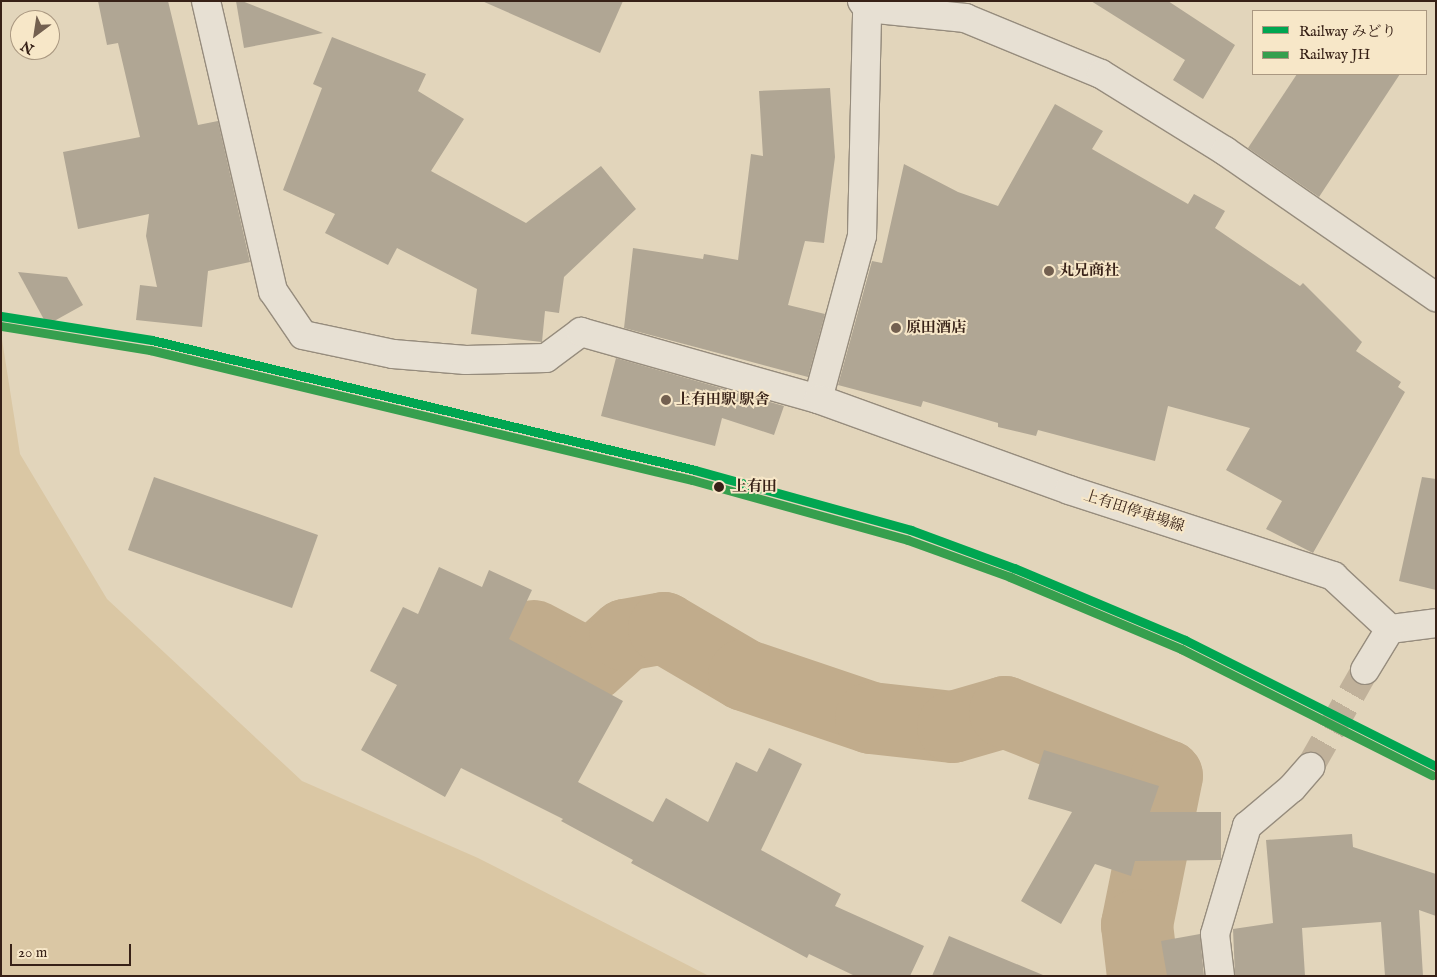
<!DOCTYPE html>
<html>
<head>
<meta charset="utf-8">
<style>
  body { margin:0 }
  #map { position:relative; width:1437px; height:977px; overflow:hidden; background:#e2d5bb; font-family:"IM FELL English","Noto Serif JP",serif }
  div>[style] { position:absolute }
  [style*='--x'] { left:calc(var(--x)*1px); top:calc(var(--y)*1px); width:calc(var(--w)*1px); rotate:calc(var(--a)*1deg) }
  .green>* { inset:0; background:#dac7a4 }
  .river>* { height:72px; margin:-36px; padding:0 36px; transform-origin:36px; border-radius:36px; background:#c1ac8c }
  .building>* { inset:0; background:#b0a694 }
  .secondary-tunnel>* { height:28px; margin-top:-14px; transform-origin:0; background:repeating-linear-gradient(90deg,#c0b19a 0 28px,transparent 0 42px) }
  .roads { filter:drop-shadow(1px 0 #968c7d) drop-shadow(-1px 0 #968c7d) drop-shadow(0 1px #968c7d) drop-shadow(0 -1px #968c7d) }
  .street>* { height:28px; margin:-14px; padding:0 14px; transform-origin:14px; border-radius:14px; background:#e7e0d3 }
  .secondary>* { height:28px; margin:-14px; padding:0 14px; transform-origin:14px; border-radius:14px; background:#e7e0d3 }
  .rail-1>* { height:9px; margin:-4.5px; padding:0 4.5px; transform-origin:4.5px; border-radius:4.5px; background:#00a651 }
  .rail-2>* { height:9px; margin:-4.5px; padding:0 4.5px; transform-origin:4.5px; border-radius:4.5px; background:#369f4e }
  .dots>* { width:14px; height:14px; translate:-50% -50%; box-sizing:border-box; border:2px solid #f7e7c8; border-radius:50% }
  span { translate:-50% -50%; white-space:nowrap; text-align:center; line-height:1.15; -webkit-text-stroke:4px #f7e7c8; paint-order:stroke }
  .poi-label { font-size:15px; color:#372117; font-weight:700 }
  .left { translate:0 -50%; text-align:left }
  .stop-label { font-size:15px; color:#372117; font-weight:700 }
  .street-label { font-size:15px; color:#372117 }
  .frame { position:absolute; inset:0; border:2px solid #372117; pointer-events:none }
  .legend { position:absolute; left:1252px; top:10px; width:175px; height:65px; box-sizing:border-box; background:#f7e7c8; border:1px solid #aa9881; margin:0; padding:6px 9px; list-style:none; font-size:15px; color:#372117 }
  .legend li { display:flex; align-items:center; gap:10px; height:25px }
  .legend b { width:25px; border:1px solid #aa9881 }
  .north { position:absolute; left:10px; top:10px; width:50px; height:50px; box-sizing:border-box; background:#f7e7c8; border:1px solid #aa9881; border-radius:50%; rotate:211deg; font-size:14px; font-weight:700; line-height:20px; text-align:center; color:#372117 }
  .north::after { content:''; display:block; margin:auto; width:18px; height:22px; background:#736050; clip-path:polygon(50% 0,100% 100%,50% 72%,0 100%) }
  .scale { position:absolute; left:10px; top:944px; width:121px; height:22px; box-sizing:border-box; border:2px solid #372117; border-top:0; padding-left:6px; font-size:15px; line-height:18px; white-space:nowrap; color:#372117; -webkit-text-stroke:4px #f7e7c8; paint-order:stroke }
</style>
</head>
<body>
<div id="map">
  <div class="green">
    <div style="clip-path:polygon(1px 333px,20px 454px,107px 599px,302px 781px,478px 858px,709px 976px,1px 976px)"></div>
  </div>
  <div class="river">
    <div style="--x:534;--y:636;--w:64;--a:27.8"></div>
    <div style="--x:591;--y:666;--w:46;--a:-42.4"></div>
    <div style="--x:625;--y:635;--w:40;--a:-10"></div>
    <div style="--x:664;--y:628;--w:93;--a:30.4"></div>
    <div style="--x:744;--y:675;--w:134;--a:18.7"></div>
    <div style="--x:871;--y:718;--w:82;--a:6.3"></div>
    <div style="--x:953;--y:727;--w:54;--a:-16.1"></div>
    <div style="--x:1005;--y:712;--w:174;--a:21.6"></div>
    <div style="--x:1167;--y:776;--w:152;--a:101.4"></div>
    <div style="--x:1137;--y:925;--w:51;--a:83.3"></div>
  </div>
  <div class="building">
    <div style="clip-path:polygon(98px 1px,168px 1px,198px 125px,218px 121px,250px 262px,208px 271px,202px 327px,136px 320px,140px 285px,157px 287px,146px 236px,149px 214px,78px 229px,63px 152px,140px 137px,118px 43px,107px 45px)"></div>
    <div style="clip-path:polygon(236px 1px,242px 1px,323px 33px,244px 48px)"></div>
    <div style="clip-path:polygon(482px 1px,623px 1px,600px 53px)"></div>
    <div style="clip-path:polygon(1091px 1px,1168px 1px,1235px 45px,1203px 99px,1173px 80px,1185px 60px)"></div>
    <div style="clip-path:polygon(332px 37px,426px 74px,418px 91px,464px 119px,431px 171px,526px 223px,601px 166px,636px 209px,564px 277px,559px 313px,545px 311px,542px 342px,471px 334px,477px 289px,397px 248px,388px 265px,325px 233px,335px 214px,283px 190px,322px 88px,313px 84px)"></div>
    <div style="clip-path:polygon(1297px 74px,1400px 74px,1319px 197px,1248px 148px)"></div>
    <div style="clip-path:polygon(830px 88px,835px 157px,824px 243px,805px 241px,788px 305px,825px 314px,808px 377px,624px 328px,633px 248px,703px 259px,704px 254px,738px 260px,751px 154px,763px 156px,759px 91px)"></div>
    <div style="clip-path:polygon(1055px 104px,1103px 131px,1092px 149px,1188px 204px,1194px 194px,1225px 211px,1215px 228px,1300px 286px,1303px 283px,1362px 342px,1356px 351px,1401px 382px,1398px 387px,1405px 392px,1313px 553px,1266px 529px,1282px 501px,1226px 470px,1250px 428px,1168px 406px,1155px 461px,1038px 430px,1036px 436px,998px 427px,998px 423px,923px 401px,921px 407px,838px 385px,872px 261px,882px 263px,904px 164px,958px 192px,998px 206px)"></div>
    <div style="clip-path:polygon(18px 272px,67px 277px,83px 305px,47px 325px)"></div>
    <div style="clip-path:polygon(616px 358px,784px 406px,774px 435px,722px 418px,715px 446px,601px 416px)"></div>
    <div style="clip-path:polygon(154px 477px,318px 535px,292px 608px,128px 550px)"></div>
    <div style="clip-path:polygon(1422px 477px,1436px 479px,1436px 590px,1399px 581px)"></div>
    <div style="clip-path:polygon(439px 567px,482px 587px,489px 570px,532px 590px,509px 639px,623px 701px,578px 782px,653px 822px,666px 798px,708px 822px,736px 762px,757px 772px,769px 748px,802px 764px,761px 850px,841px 894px,835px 906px,924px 946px,910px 976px,855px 976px,809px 954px,807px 958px,631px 863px,633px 860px,561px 821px,563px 819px,461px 768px,445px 797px,361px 750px,397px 685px,370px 671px,403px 607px,418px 614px)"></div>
    <div style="clip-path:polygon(1044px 750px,1159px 786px,1150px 812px,1221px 812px,1221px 860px,1135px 861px,1131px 876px,1095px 864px,1061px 924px,1021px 901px,1072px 812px,1028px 799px)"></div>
    <div style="clip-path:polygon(1352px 834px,1353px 847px,1436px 874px,1436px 916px,1419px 910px,1423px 976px,1385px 976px,1381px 922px,1302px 928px,1305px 976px,1235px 976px,1233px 929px,1273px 923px,1266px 840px)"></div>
    <div style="clip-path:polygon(1200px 934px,1204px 976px,1167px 976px,1161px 941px)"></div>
    <div style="clip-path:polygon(949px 936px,1043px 975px,1042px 976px,932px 976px)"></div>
  </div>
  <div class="secondary-tunnel">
    <div style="--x:1310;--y:767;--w:112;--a:-60.4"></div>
  </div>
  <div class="roads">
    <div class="street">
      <div style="--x:206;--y:1;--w:298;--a:77"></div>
      <div style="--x:273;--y:291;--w:53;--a:55.7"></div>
      <div style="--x:303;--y:335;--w:92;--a:11.9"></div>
      <div style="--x:393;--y:354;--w:73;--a:4.7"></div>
      <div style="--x:466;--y:360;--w:80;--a:-1.4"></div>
      <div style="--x:546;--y:358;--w:44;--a:-36.6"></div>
      <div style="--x:862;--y:1;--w:9;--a:54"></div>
      <div style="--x:867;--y:8;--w:99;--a:5.8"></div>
      <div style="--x:965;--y:18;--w:147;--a:22.4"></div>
      <div style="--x:1101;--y:74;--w:146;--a:31.8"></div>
      <div style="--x:1225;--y:151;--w:257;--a:34.7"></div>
      <div style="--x:818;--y:399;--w:169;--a:-74.9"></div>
      <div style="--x:862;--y:236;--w:228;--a:-88.7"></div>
      <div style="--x:1390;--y:629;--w:46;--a:-7.4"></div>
    </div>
    <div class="secondary">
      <div style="--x:581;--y:332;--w:246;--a:15.8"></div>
      <div style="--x:818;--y:399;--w:267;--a:19.9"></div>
      <div style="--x:1069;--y:490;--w:278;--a:18"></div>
      <div style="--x:1333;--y:576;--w:78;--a:42.9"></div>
      <div style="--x:1390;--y:629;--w:48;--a:121.4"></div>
      <div style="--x:1220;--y:976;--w:42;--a:-96.8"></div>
      <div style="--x:1215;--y:934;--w:113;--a:-73.5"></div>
      <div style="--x:1247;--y:826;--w:59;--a:-40.2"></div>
      <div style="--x:1292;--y:788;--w:28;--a:-49"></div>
    </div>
  </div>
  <div class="rail-1">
    <div style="--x:1;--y:316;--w:153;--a:9"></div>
    <div style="--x:152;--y:340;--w:558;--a:13.46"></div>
    <div style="--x:695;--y:470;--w:224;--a:15.5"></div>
    <div style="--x:911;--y:530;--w:110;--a:20.3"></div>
    <div style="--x:1014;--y:568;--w:186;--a:22.8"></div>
    <div style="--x:1185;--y:640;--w:281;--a:26.7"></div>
  </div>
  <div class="rail-2">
    <div style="--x:1;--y:326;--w:151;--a:9.2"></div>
    <div style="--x:150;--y:350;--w:557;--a:13.49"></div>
    <div style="--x:692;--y:480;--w:224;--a:15.5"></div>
    <div style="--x:908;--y:540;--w:109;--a:19.9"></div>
    <div style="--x:1010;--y:577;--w:186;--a:22.8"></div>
    <div style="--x:1181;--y:649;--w:281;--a:26.7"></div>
  </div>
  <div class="dots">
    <div style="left:1049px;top:271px;background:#736050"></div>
    <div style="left:896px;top:328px;background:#736050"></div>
    <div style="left:666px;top:400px;background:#736050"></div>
    <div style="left:719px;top:487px;background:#372117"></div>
  </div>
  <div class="poi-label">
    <span class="left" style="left:1059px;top:271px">丸兄商社</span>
    <span class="left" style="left:906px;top:328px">原田酒店</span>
    <span class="left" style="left:676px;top:400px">上有田駅 駅舎</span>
  </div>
  <div class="stop-label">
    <span class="left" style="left:732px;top:487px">上有田</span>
  </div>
  <div class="street-label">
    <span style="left:1134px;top:511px;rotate:18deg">上有田停車場線</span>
  </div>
  <div class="frame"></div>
  <ul class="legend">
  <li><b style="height:6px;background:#00a651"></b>Railway みどり</li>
  <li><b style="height:6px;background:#369f4e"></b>Railway JH</li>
  </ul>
  <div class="north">N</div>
  <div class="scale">20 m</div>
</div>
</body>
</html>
